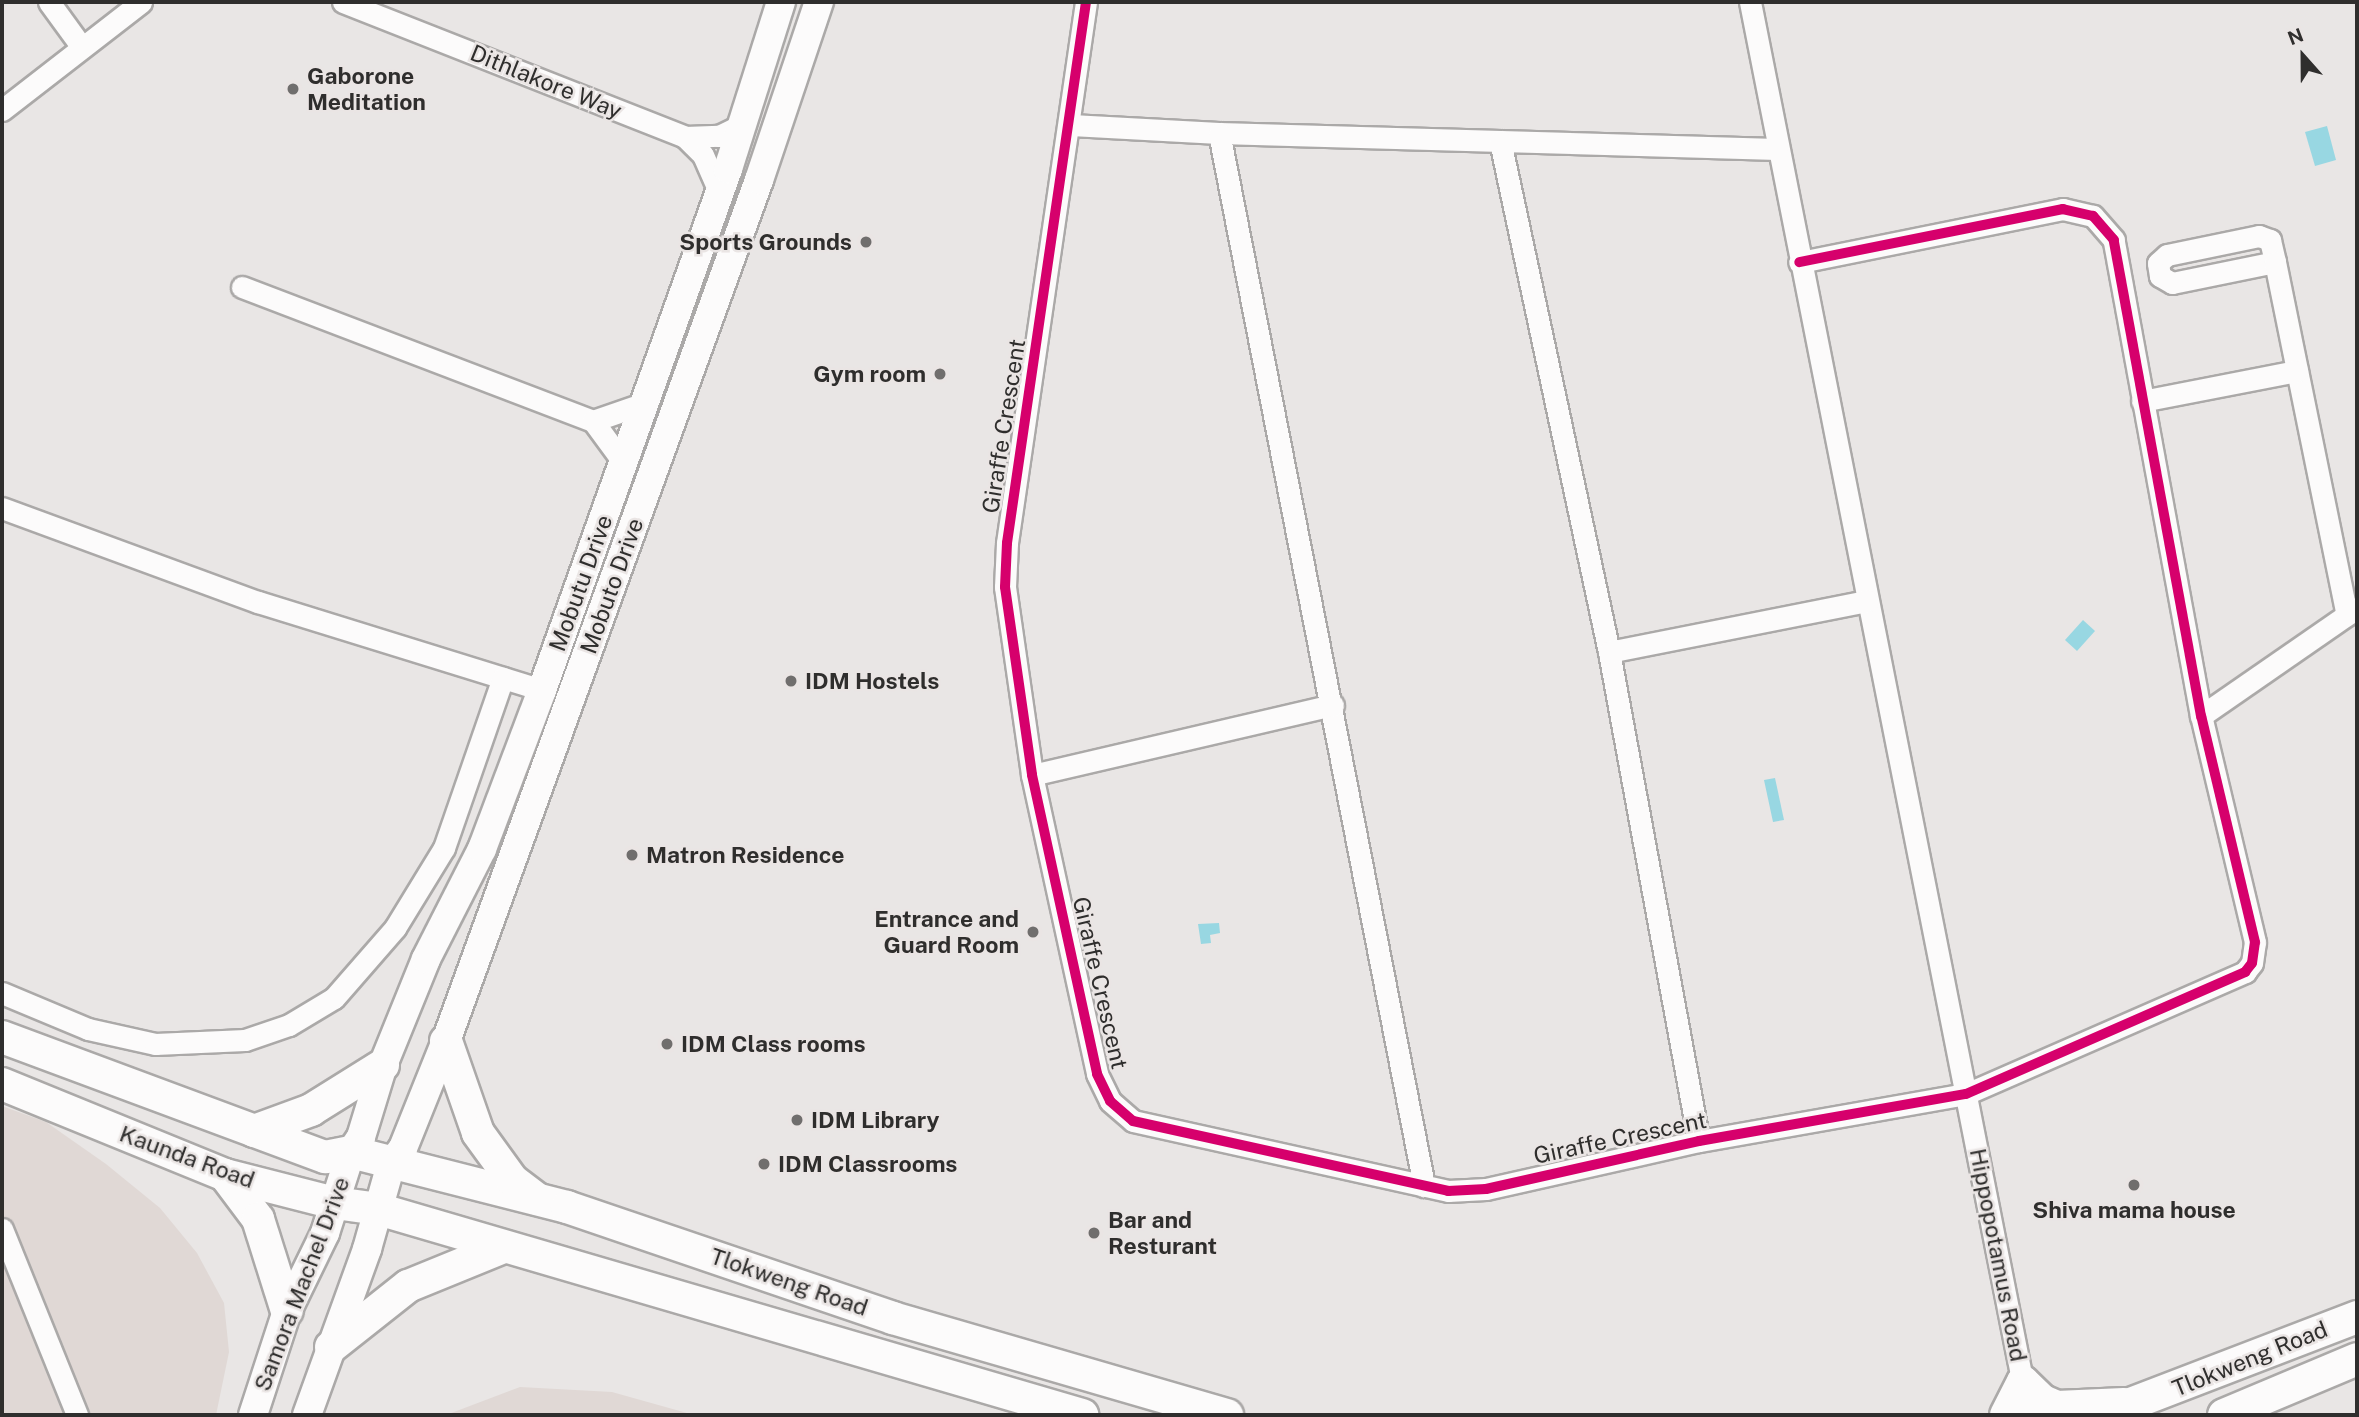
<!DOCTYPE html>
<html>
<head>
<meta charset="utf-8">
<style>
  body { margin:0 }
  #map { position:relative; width:2359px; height:1417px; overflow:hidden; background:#e9e6e5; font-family:"Public Sans",sans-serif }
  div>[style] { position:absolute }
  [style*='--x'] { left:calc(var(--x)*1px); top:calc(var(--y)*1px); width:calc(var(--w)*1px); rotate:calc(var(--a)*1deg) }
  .built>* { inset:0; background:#e0d8d5 }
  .water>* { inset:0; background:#98d7e2 }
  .roads { filter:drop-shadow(2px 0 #aba9a8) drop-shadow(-2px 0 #aba9a8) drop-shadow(0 2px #aba9a8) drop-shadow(0 -2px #aba9a8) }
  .minor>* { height:21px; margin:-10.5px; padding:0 10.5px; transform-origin:10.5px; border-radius:10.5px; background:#fcfbfb }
  .secondary>* { height:28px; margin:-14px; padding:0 14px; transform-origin:14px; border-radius:14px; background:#fcfbfb }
  .primary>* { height:32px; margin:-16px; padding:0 16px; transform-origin:16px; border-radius:16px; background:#fcfbfb }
  .cycleway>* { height:10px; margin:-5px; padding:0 5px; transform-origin:5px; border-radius:5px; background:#d6006c }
  .dots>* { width:19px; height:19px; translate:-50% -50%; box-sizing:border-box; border:4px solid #eae5e4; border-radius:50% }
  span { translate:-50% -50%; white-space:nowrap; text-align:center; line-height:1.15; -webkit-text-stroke:5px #eae5e4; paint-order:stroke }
  .poi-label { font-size:23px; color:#2f2e2d; font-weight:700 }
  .left { translate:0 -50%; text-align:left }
  .right { translate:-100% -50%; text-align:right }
  .street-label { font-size:23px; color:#2f2e2d }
  .frame { position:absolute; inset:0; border:4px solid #2f2e2d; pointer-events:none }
  .north { position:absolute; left:2268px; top:21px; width:70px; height:70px; -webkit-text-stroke:5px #eae5e4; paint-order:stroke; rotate:339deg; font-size:19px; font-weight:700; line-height:28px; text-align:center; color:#2f2e2d }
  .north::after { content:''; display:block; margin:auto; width:24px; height:32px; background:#2f2e2d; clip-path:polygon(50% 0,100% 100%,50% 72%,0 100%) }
</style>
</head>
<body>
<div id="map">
  <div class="built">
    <div style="clip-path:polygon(2px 1106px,46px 1122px,106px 1164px,160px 1208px,197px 1253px,224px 1303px,229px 1352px,216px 1415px,2px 1415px)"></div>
    <div style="clip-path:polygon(520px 1387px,612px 1392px,694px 1415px,446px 1415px)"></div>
  </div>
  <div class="water">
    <div style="clip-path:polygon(2327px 126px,2336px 160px,2315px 166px,2305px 132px)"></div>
    <div style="clip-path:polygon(2083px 620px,2095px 631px,2077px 651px,2065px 640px)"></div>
    <div style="clip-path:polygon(1775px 778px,1784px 820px,1773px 822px,1764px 780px)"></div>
    <div style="clip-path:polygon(1219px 923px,1220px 933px,1210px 935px,1211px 943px,1201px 944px,1198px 924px)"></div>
  </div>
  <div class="roads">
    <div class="minor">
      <div style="--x:49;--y:2;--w:54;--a:54"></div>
      <div style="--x:343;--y:2;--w:368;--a:21.5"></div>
      <div style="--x:685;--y:137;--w:25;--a:45"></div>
      <div style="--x:703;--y:155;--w:43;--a:66.4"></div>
      <div style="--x:1086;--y:2;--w:547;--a:98.31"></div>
      <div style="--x:1007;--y:543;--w:44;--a:92.6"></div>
      <div style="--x:1005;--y:587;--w:190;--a:81.8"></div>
      <div style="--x:1032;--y:775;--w:306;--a:77.7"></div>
      <div style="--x:1097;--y:1074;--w:30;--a:64"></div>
      <div style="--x:1110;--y:1101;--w:30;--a:41"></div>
      <div style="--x:1133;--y:1121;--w:323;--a:12.5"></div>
      <div style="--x:1448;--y:1191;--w:38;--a:-3"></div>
      <div style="--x:1486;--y:1189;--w:218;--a:-12.7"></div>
      <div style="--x:1699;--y:1141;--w:271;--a:-10"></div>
      <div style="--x:1966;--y:1094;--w:305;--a:-23.6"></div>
      <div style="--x:2245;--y:972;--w:11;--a:-52"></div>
      <div style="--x:2252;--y:963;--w:21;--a:-82"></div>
      <div style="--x:2255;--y:942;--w:232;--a:-103.4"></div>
      <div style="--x:2201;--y:716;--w:484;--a:-100.4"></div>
      <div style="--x:2114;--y:240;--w:32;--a:-131"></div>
      <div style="--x:2093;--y:216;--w:31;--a:-167"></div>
      <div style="--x:2063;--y:209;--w:269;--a:168.6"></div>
      <div style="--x:1750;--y:2;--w:1440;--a:78.83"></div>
      <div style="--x:2;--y:110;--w:176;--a:-37.8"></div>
      <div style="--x:1071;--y:125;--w:148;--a:3.1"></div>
      <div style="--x:1219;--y:133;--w:558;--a:1.64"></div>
      <div style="--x:1219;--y:133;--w:1073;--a:78.98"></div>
      <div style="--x:685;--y:137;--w:34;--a:-2"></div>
      <div style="--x:719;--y:136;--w:25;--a:-26"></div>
      <div style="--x:1500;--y:141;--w:522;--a:77.96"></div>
      <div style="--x:1609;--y:652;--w:497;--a:79.6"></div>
      <div style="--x:2259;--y:236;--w:12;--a:20"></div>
      <div style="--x:2270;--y:240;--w:23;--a:77"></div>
      <div style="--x:2275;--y:262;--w:105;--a:168.5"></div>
      <div style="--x:2172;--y:283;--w:14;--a:-150"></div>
      <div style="--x:2160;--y:276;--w:13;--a:-99"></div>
      <div style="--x:2158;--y:263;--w:12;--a:-42"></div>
      <div style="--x:2167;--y:255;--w:94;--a:-11.7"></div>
      <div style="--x:2275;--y:262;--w:360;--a:78.5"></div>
      <div style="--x:242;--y:287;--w:376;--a:20.9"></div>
      <div style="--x:593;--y:421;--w:51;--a:53.8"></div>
      <div style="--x:2142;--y:401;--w:158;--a:-11"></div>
      <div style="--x:593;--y:421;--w:55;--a:-19.1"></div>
      <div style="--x:2;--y:508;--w:273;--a:20.2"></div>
      <div style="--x:258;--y:602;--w:297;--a:17.2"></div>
      <div style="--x:1609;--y:652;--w:263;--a:-11.2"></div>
      <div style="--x:2201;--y:716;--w:190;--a:-34.7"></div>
      <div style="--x:1032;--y:775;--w:309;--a:-13.1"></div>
      <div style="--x:2;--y:993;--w:93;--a:22.7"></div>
      <div style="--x:88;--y:1029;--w:69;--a:12.6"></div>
      <div style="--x:155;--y:1044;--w:90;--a:-2.5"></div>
      <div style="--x:245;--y:1040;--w:46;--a:-18.8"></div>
      <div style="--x:289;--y:1025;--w:52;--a:-31"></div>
      <div style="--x:334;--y:998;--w:93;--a:-48.9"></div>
      <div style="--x:395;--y:928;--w:94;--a:-58.5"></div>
      <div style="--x:444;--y:848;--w:180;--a:-70.9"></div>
      <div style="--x:2;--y:1229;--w:201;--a:68"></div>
    </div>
    <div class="secondary">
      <div style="--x:253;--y:1415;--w:109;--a:-71.9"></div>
      <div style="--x:287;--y:1311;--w:87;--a:-64"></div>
      <div style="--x:325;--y:1233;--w:85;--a:-72.2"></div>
      <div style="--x:351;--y:1152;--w:18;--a:-56"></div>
      <div style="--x:361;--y:1137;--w:75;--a:-73"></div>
      <div style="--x:383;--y:1065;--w:114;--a:-67.9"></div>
      <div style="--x:426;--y:959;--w:123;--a:-63"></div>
      <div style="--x:482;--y:849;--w:170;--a:-69.3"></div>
      <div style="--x:542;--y:690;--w:553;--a:-70.35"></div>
      <div style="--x:728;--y:169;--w:175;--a:-72.4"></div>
      <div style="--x:307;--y:1415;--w:177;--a:-70.1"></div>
      <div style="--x:367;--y:1249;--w:88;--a:-74.2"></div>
      <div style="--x:391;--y:1164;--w:20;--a:-53"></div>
      <div style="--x:403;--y:1148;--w:115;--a:-68.1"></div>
      <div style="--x:446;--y:1041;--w:916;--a:-70.02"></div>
      <div style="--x:759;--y:180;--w:188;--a:-71.4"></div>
    </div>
    <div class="primary">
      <div style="--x:2;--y:1037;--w:345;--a:20.4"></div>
      <div style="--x:325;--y:1157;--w:26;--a:-11"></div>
      <div style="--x:351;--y:1152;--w:223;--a:14.3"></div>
      <div style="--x:567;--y:1207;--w:344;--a:18.8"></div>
      <div style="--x:893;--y:1318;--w:348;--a:16.2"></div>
      <div style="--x:446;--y:1041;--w:97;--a:70.8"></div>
      <div style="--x:478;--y:1133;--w:58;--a:54.1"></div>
      <div style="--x:512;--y:1180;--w:31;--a:37"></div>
      <div style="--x:2;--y:1084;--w:241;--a:22.2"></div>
      <div style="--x:225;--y:1175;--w:114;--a:14.3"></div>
      <div style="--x:335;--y:1203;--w:43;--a:7.9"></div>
      <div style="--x:378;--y:1209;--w:734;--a:16.31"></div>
      <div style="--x:254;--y:1131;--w:61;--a:-20.2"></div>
      <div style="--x:311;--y:1110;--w:85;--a:-32"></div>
      <div style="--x:225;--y:1175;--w:55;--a:53.1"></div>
      <div style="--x:258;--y:1219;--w:96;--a:72.5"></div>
      <div style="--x:331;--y:1347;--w:98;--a:-38.4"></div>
      <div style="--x:408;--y:1286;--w:100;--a:-22.2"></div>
      <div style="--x:2006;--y:1415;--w:37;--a:-63"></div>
      <div style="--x:2023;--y:1382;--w:28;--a:44"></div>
      <div style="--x:2043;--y:1401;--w:15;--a:23"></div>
      <div style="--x:2057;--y:1407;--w:67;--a:-2.6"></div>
      <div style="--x:2102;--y:1415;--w:273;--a:-21"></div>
      <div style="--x:2224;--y:1415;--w:144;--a:-22.8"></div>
    </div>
  </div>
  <div class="cycleway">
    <div style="--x:1086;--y:2;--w:547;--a:98.31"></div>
    <div style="--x:1007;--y:543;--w:44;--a:92.6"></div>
    <div style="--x:1005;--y:587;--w:190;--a:81.8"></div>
    <div style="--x:1032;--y:775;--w:306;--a:77.7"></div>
    <div style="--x:1097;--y:1074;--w:30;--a:64"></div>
    <div style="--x:1110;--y:1101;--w:30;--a:41"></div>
    <div style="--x:1133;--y:1121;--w:323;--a:12.5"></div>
    <div style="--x:1448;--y:1191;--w:38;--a:-3"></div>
    <div style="--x:1486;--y:1189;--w:218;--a:-12.7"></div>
    <div style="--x:1699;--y:1141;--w:271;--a:-10"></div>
    <div style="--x:1966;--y:1094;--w:305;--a:-23.6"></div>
    <div style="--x:2245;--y:972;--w:11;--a:-52"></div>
    <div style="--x:2252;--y:963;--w:21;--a:-82"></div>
    <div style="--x:2255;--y:942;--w:232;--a:-103.4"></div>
    <div style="--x:2201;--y:716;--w:484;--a:-100.4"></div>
    <div style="--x:2114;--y:240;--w:32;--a:-131"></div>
    <div style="--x:2093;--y:216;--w:31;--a:-167"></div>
    <div style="--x:2063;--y:209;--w:269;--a:168.6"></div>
  </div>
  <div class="dots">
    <div style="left:293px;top:89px;background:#706e6d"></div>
    <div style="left:866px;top:242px;background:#706e6d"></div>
    <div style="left:940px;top:374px;background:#706e6d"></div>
    <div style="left:791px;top:681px;background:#706e6d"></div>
    <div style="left:632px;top:855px;background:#706e6d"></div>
    <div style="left:1033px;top:932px;background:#706e6d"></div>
    <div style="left:667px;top:1044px;background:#706e6d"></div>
    <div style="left:797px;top:1120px;background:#706e6d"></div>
    <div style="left:764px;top:1164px;background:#706e6d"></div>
    <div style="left:2134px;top:1185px;background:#706e6d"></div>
    <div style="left:1094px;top:1233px;background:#706e6d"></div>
  </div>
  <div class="poi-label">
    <span class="left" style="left:307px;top:89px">Gaborone<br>Meditation</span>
    <span class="right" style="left:852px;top:242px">Sports Grounds</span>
    <span class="right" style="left:926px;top:374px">Gym room</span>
    <span class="left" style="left:805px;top:681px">IDM Hostels</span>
    <span class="left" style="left:646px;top:855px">Matron Residence</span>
    <span class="right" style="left:1019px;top:932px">Entrance and<br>Guard Room</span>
    <span class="left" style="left:681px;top:1044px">IDM Class rooms</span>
    <span class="left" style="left:811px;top:1120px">IDM Library</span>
    <span class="left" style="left:778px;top:1164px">IDM Classrooms</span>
    <span style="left:2134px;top:1210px">Shiva mama house</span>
    <span class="left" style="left:1108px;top:1233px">Bar and<br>Resturant</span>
  </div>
  <div class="street-label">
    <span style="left:546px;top:82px;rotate:22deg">Dithlakore Way</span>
    <span style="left:1004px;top:426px;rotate:-81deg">Giraffe Crescent</span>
    <span style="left:581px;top:583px;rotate:-70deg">Mobutu Drive</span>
    <span style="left:612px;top:586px;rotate:-70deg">Mobuto Drive</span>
    <span style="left:1100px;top:983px;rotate:77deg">Giraffe Crescent</span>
    <span style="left:1620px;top:1138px;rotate:-12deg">Giraffe Crescent</span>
    <span style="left:187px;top:1157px;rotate:20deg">Kaunda Road</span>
    <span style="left:1998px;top:1255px;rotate:79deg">Hippopotamus Road</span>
    <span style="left:789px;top:1282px;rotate:19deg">Tlokweng Road</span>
    <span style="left:302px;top:1284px;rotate:-69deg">Samora Machel Drive</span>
    <span style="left:2250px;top:1359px;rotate:-22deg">Tlokweng Road</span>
  </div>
  <div class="frame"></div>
  <div class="north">N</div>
</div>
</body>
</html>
